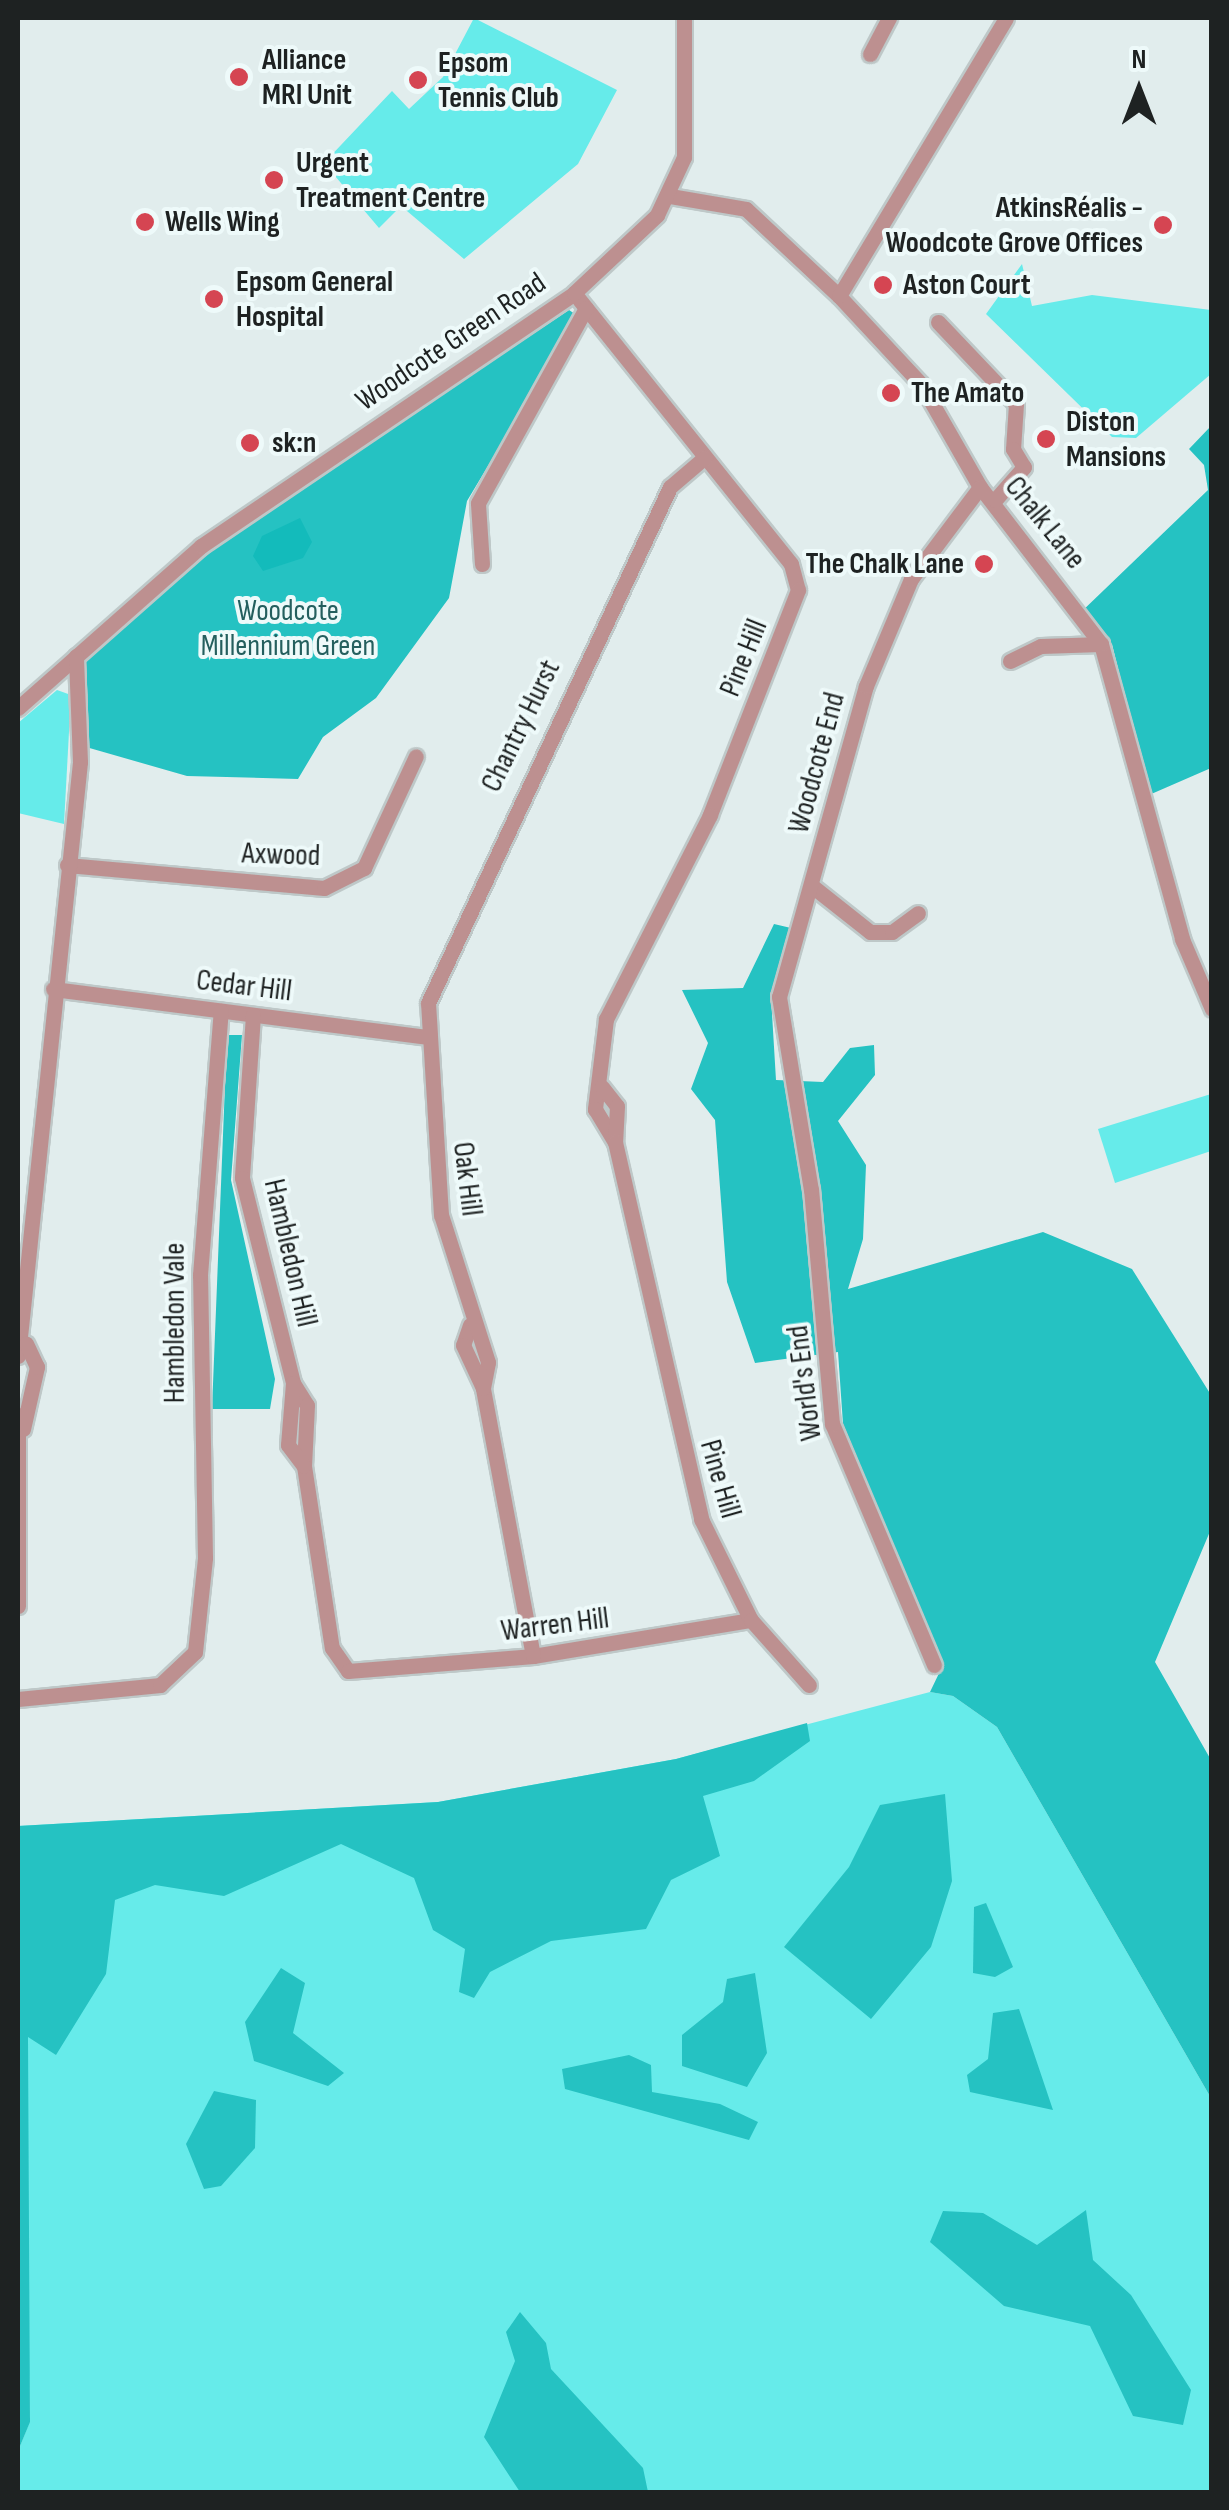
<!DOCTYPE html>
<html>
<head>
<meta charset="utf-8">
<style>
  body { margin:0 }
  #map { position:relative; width:1229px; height:2510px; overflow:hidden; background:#e1eded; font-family:"Sofia Sans Condensed",sans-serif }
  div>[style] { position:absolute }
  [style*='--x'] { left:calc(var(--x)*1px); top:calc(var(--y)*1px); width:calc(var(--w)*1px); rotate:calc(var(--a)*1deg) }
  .green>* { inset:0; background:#66ebea }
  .forest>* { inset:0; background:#25c2c2 }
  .water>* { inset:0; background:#13bbbb }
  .roads { filter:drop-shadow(2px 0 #bec8c8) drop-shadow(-2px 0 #bec8c8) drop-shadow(0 2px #bec8c8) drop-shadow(0 -2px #bec8c8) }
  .street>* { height:15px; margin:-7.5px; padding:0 7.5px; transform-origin:7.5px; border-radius:7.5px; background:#bd9090 }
  .dots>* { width:28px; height:28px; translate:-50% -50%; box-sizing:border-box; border:5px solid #eefafa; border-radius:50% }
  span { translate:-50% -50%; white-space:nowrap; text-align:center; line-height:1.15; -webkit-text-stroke:8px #eefafa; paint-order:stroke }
  .poi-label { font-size:30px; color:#1e2222; font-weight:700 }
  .left { translate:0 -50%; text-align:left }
  .right { translate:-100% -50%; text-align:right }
  .street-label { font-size:30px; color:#1e2222 }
  .park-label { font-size:30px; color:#245f5e }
  .frame { position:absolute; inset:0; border:20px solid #1e2222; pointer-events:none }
  .north { position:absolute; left:1089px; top:40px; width:100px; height:100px; -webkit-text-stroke:8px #eefafa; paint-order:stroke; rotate:0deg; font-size:28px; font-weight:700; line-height:40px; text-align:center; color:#1e2222 }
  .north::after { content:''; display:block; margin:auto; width:35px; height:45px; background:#1e2222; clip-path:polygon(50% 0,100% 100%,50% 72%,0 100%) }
</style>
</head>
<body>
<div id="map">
  <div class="green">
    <div style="clip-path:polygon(474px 18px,617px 90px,578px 164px,464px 259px,401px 206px,379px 228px,324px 163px,392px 91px,409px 109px,443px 77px)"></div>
    <div style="clip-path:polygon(1022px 264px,1032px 306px,1092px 295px,1211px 310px,1211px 374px,1136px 438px,1112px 437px,986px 314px)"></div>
    <div style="clip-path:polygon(57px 690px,71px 695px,64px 824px,18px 813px,18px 723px)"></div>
    <div style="clip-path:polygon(1211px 1094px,1211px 1151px,1115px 1183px,1098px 1129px)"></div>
    <div style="clip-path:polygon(930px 1692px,953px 1696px,997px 1727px,1211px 2098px,1211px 2492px,18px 2492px,18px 2451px,30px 2421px,18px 1826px,438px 1802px,676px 1759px)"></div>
  </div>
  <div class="forest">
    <div style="clip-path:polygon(569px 310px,578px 316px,467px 501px,449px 598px,376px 698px,323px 737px,298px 779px,187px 776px,79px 745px,84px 658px,222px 541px)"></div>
    <div style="clip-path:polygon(1211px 426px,1211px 768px,1149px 795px,1112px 644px,1078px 615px,1208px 490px,1204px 465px,1189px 449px)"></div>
    <div style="clip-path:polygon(774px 924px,791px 928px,771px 997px,776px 1080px,823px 1082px,850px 1048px,874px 1045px,875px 1075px,838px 1121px,866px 1165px,863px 1239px,848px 1289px,1043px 1232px,1132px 1269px,1211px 1395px,1211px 1529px,1155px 1662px,1211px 1760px,1211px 2098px,997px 1727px,953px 1696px,930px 1692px,943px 1665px,843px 1424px,838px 1352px,755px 1363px,727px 1282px,715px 1120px,691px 1089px,708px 1043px,682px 990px,743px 988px)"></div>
    <div style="clip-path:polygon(227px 1035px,242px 1035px,231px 1180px,275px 1379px,270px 1409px,212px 1409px)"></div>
    <div style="clip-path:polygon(807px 1723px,810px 1741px,754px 1781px,703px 1796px,720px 1856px,671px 1880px,646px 1929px,551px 1941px,490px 1972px,474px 1998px,459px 1992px,465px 1949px,433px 1930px,414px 1878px,341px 1844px,224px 1896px,155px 1885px,115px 1900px,106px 1974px,56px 2055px,28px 2037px,30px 2422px,18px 2451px,18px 1826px,438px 1802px,676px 1759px)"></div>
    <div style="clip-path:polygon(945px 1794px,952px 1881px,931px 1947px,871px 2019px,784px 1947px,849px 1867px,880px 1805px)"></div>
    <div style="clip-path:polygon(986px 1903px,1013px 1967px,995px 1977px,973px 1973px,974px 1907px)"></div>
    <div style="clip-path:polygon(281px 1968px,305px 1983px,293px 2033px,344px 2073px,328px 2086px,254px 2061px,245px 2022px)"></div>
    <div style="clip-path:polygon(755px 1973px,767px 2053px,747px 2087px,682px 2066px,682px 2035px,723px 2002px,727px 1979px)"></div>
    <div style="clip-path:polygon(1019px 2009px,1053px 2110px,970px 2092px,967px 2075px,988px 2059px,993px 2013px)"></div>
    <div style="clip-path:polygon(629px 2055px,651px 2065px,652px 2092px,720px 2104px,758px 2122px,749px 2140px,565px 2089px,562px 2069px)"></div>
    <div style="clip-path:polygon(214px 2091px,256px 2100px,255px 2148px,221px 2186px,204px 2189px,186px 2144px)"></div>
    <div style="clip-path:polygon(1086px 2210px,1093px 2260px,1131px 2295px,1191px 2390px,1183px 2425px,1133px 2416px,1090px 2326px,1004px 2306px,930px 2242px,943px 2211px,983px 2213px,1037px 2245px)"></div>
    <div style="clip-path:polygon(520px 2312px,546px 2343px,551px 2369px,643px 2468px,648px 2492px,520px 2492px,484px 2437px,515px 2361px,506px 2332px)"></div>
  </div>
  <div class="water">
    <div style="clip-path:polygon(300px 518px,312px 542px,303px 558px,263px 571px,253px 556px,262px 536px)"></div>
  </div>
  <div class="roads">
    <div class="street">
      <div style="--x:870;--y:54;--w:41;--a:-62.2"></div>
      <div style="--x:670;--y:196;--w:77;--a:9.7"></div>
      <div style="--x:746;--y:209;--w:127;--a:43.1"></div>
      <div style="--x:839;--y:296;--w:120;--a:47"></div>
      <div style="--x:921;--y:384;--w:119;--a:60.2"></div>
      <div style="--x:980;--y:487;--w:198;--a:52.4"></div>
      <div style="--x:1101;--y:644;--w:306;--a:74.6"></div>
      <div style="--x:1182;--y:939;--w:76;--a:66.8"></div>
      <div style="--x:574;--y:293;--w:347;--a:51.3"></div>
      <div style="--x:791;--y:564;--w:27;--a:75"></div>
      <div style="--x:798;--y:590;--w:242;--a:111.4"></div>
      <div style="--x:710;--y:815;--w:229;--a:117"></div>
      <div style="--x:606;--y:1019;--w:91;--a:97"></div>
      <div style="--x:595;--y:1109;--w:39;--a:59"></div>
      <div style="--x:839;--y:296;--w:324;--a:-59"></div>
      <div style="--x:938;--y:322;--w:113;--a:46.4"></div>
      <div style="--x:1016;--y:404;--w:45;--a:93.8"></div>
      <div style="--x:1013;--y:449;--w:21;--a:59"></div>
      <div style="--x:1024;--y:467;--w:44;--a:131.3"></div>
      <div style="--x:482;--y:564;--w:61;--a:-93.8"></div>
      <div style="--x:478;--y:503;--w:223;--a:-61"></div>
      <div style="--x:1010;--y:661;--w:34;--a:-26"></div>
      <div style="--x:1041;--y:646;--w:60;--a:-1.9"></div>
      <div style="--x:18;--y:708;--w:244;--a:-41.5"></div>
      <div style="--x:201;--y:546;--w:451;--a:-34.1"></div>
      <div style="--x:574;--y:293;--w:114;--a:-43.2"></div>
      <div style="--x:657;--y:215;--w:64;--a:-65"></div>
      <div style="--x:684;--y:157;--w:139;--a:-90"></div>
      <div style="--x:67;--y:865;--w:258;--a:5.1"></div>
      <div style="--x:324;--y:888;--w:45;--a:-26.6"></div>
      <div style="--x:364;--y:868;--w:123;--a:-65.1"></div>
      <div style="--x:812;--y:886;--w:74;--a:38.4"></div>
      <div style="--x:870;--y:932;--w:22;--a:0"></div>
      <div style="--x:892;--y:932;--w:32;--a:-36"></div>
      <div style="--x:53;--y:989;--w:377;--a:7.3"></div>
      <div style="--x:253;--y:1015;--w:163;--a:93.9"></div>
      <div style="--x:242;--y:1178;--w:211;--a:76"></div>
      <div style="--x:293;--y:1383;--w:26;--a:58"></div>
      <div style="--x:307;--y:1405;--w:61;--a:92.8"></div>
      <div style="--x:304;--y:1466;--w:184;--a:81.3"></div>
      <div style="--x:332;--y:1648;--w:28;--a:55"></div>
      <div style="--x:348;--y:1671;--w:186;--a:-4.6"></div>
      <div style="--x:533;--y:1656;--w:221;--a:-9.4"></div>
      <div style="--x:602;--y:1087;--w:24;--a:52"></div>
      <div style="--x:617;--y:1106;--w:36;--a:93"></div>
      <div style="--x:615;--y:1142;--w:387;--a:77.1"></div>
      <div style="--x:701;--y:1519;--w:113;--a:63.7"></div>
      <div style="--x:751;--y:1620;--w:87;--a:48.3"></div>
      <div style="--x:470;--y:1325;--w:21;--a:109"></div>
      <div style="--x:463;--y:1345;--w:47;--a:65.1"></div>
      <div style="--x:18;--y:1356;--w:597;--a:-84.04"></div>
      <div style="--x:80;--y:762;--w:106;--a:-92.2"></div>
      <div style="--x:293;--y:1383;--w:62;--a:94.6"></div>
      <div style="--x:288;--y:1445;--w:26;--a:53"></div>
      <div style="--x:18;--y:1415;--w:191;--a:90"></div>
      <div style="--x:23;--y:1429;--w:64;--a:-77.3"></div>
      <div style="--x:37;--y:1367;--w:26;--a:-115"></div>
      <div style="--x:533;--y:1656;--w:273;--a:-100.6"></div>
      <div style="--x:483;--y:1388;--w:26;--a:-79"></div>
      <div style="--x:488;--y:1362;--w:154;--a:-107.7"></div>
      <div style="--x:441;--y:1215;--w:212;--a:-93.5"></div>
      <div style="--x:428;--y:1003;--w:570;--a:-64.87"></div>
      <div style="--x:670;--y:487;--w:45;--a:-40.5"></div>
      <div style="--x:934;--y:1665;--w:262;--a:-112.9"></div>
      <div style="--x:832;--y:1424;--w:235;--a:-95.1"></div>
      <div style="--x:811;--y:1190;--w:196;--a:-99.4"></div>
      <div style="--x:779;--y:997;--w:323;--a:-74.4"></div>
      <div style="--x:866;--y:686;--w:116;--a:-67.2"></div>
      <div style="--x:911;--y:579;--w:115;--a:-53.1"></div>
      <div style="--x:18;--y:1699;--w:143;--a:-5.6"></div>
      <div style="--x:160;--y:1685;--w:48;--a:-43.3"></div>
      <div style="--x:195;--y:1652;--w:95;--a:-83.9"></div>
      <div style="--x:205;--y:1558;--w:283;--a:-91"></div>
      <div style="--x:200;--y:1275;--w:265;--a:-85.5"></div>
    </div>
  </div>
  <div class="dots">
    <div style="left:239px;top:77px;background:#d54552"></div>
    <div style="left:418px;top:80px;background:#d54552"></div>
    <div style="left:274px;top:180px;background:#d54552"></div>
    <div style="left:145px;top:222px;background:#d54552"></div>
    <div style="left:1163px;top:225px;background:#d54552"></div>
    <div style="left:883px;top:285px;background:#d54552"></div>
    <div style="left:214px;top:299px;background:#d54552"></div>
    <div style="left:891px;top:393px;background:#d54552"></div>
    <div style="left:1046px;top:439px;background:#d54552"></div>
    <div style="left:250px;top:443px;background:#d54552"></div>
    <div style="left:984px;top:564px;background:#d54552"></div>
  </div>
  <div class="poi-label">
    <span class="left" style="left:262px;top:77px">Alliance<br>MRI Unit</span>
    <span class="left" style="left:438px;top:80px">Epsom<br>Tennis Club</span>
    <span class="left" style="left:296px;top:180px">Urgent<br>Treatment Centre</span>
    <span class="right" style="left:1143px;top:225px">AtkinsRéalis -<br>Woodcote Grove Offices</span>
    <span class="left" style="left:165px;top:222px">Wells Wing</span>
    <span class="left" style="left:236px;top:299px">Epsom General<br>Hospital</span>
    <span class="left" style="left:903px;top:285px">Aston Court</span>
    <span class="left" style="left:911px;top:393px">The Amato</span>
    <span class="left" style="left:1066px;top:439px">Diston<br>Mansions</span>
    <span class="left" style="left:272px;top:443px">sk:n</span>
    <span class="right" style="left:964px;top:564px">The Chalk Lane</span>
  </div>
  <div class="street-label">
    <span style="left:451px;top:342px;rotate:-34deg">Woodcote Green Road</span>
    <span style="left:1045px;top:523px;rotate:51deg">Chalk Lane</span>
    <span style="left:744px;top:658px;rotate:-68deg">Pine Hill</span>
    <span style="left:521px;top:726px;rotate:-64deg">Chantry Hurst</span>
    <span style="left:817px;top:763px;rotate:-75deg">Woodcote End</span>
    <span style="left:281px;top:855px;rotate:2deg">Axwood</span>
    <span style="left:244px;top:986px;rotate:7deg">Cedar Hill</span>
    <span style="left:467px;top:1179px;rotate:83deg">Oak Hill</span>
    <span style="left:290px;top:1253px;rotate:77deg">Hambledon Hill</span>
    <span style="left:175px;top:1323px;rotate:-90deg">Hambledon Vale</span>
    <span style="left:805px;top:1383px;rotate:-97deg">World's End</span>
    <span style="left:720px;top:1479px;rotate:74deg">Pine Hill</span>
    <span style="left:555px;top:1625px;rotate:-7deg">Warren Hill</span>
  </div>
  <div class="park-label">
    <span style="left:288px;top:628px">Woodcote<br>Millennium Green</span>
  </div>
  <div class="frame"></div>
  <div class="north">N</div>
</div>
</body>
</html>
